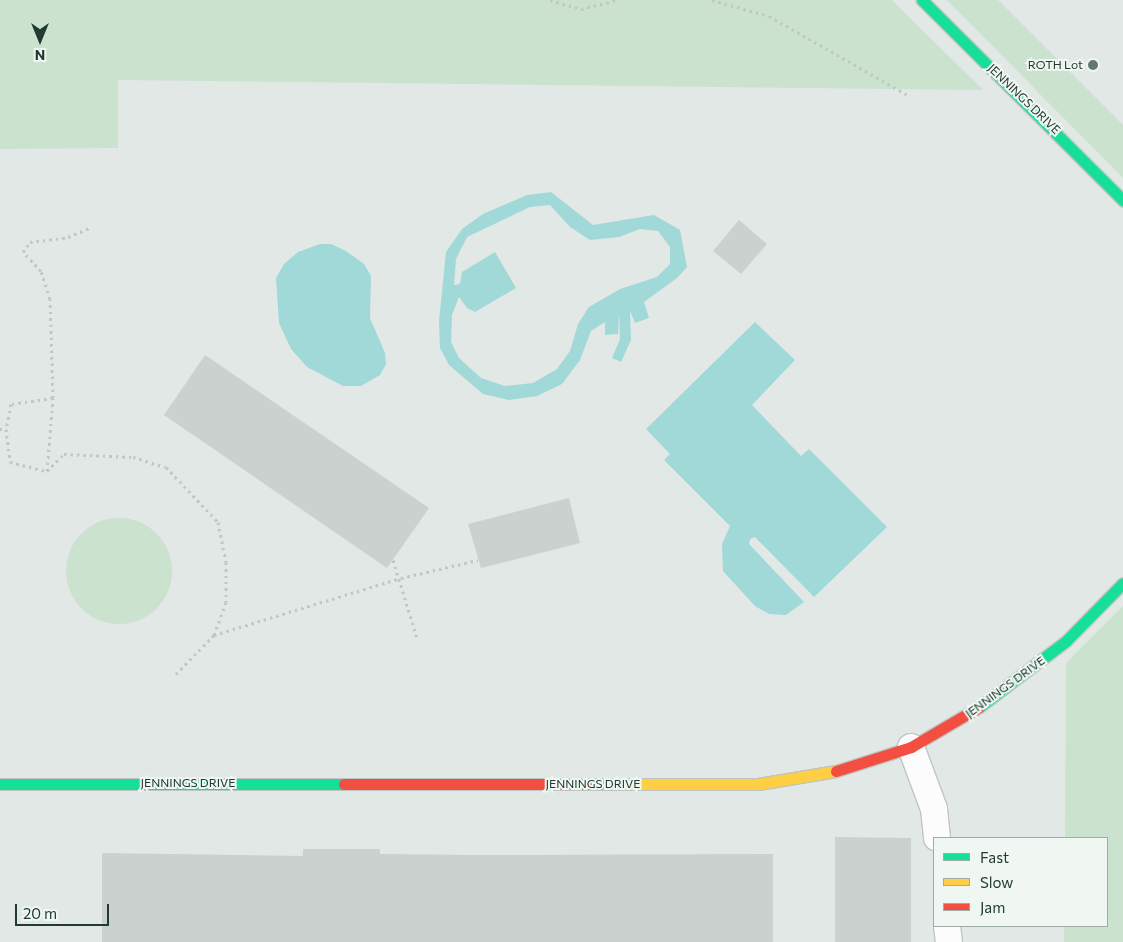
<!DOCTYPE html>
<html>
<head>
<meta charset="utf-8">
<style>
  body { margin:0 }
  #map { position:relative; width:1123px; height:942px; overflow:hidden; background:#e2e8e5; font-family:Commissioner,sans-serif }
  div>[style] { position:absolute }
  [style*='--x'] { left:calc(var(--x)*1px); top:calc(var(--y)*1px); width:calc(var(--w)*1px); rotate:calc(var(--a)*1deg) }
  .green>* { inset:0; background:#cae2ce }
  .round { border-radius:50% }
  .water>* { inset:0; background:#a0d9d8 }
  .building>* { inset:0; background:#cbd1ce }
  .path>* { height:3px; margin-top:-1.5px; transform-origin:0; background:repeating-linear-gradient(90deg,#bfc8c3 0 2.5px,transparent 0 6.5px) }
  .roads { filter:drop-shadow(1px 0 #bfc5c2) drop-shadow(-1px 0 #bfc5c2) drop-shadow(0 1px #bfc5c2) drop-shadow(0 -1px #bfc5c2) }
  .street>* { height:26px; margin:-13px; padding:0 13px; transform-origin:13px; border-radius:13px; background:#fbfcfb }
  .fast>* { height:11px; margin:-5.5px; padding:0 5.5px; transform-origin:5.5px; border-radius:5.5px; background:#16e098 }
  .slow>* { height:11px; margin:-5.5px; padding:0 5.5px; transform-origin:5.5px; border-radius:5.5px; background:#ffcf43 }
  .jam>* { height:11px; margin:-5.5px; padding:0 5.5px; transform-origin:5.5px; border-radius:5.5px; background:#f24e42 }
  .dots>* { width:14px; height:14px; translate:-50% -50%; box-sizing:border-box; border:2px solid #f0f7f2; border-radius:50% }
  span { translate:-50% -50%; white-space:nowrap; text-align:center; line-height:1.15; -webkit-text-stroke:4px #f0f7f2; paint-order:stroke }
  .poi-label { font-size:12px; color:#203b30 }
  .right { translate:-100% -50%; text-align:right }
  .street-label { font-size:12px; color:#203b30 }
  .legend { position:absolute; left:933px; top:837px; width:175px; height:90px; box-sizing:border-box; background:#f0f7f2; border:1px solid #9daca4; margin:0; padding:6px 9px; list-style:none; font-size:15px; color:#203b30 }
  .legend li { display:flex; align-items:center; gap:10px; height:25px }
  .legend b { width:25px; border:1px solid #9daca4 }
  .north { position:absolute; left:15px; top:15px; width:50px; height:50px; -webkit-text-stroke:4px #f0f7f2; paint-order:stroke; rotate:180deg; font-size:14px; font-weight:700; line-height:20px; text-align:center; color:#203b30 }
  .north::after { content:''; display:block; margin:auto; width:18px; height:22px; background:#203b30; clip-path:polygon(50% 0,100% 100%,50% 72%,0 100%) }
  .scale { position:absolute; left:15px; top:904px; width:94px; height:22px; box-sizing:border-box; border:2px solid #203b30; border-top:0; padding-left:6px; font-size:15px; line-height:18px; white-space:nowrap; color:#203b30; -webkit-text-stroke:4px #f0f7f2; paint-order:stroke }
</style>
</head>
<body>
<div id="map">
  <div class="green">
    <div style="clip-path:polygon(0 0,892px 0,983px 90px,118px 80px,118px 148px,0 149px)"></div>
    <div style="clip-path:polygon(947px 0,998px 0,1123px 125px,1123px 178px)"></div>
    <div class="round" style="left:66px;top:518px;width:106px;height:106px"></div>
    <div style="clip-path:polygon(1123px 606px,1123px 942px,1064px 942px,1064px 926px,1107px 926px,1107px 838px,1065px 838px,1066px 663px)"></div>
  </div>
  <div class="water">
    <div style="clip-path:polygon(evenodd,551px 192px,593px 225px,654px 215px,680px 230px,687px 267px,677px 278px,644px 302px,649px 318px,635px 323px,630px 311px,631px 340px,621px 362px,612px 358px,620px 339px,619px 313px,618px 334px,605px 335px,605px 322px,591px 331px,580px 360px,562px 384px,537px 396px,509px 400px,483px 394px,449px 365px,440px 348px,439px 321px,446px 252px,462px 229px,483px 214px,527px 195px,551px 192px,550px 205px,570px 227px,590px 240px,619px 237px,640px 229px,658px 231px,670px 247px,670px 264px,657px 277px,620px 289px,589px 307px,578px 324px,570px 351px,557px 369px,533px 383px,505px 386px,481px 378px,459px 358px,451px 342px,452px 315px,459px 297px,467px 308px,475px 312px,516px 288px,495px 252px,462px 272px,460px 284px,454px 285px,456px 259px,467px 237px,530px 207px,550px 205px)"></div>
    <div style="clip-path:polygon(320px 244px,331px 244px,346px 251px,364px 264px,371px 276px,370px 318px,385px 353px,386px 364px,380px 375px,361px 386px,343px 386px,307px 367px,291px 349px,279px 323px,276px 278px,284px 264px,298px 252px)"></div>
    <div style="clip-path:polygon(755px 322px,795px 360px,752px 405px,801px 456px,809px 449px,887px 527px,814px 597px,755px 537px,750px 539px,749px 544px,804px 602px,786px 615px,769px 614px,755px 606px,723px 571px,722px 544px,730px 526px,664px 460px,670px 454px,646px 429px)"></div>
  </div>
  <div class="building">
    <div style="clip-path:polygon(739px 220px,767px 244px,741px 274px,713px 251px)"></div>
    <div style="clip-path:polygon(205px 355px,429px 508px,387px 568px,164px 415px)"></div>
    <div style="clip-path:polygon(569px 498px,580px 543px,481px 568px,468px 524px)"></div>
    <div style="clip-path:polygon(835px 837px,911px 838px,911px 942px,835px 942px)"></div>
    <div style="clip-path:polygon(303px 849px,380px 849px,380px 854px,477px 855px,773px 854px,773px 942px,102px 942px,102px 853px,303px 856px)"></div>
  </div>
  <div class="path">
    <div style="--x:550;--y:0;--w:32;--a:16"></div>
    <div style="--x:581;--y:9;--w:38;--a:-14"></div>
    <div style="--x:712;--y:0;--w:59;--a:15.7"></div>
    <div style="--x:769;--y:16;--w:161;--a:29.7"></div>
    <div style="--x:53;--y:398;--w:42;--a:171.9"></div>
    <div style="--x:11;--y:404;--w:25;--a:101"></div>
    <div style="--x:6;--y:429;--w:33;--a:83"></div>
    <div style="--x:10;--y:462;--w:38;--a:14"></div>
    <div style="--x:47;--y:471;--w:73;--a:-85.3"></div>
    <div style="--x:53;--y:398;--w:99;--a:-91.7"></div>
    <div style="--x:50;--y:299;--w:29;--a:-108"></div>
    <div style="--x:41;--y:271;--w:26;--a:-133"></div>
    <div style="--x:23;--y:252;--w:12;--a:-55"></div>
    <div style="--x:30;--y:242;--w:38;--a:-7"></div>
    <div style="--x:68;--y:237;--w:23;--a:-23"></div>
    <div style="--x:0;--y:429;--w:6;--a:0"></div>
    <div style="--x:47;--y:471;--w:24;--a:-45"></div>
    <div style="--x:64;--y:454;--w:69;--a:2.5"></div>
    <div style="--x:133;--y:457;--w:34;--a:17"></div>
    <div style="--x:166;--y:467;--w:76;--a:46.6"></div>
    <div style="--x:218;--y:522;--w:41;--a:78.7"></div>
    <div style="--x:226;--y:562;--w:40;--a:90"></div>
    <div style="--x:226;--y:602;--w:35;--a:110"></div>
    <div style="--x:214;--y:635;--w:56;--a:134.3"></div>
    <div style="--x:393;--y:560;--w:82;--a:72.9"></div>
    <div style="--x:214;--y:635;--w:195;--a:-17"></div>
    <div style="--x:401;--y:578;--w:79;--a:-13.2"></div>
  </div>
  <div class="roads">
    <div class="street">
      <div style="--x:911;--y:747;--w:66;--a:69.6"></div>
      <div style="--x:934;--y:809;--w:29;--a:84"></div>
      <div style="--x:947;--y:926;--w:16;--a:83"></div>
    </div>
    <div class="fast">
      <div style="--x:922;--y:0;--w:284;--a:44.9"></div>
      <div style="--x:979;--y:707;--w:109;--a:-37.2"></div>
      <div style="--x:1066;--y:641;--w:81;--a:-45.5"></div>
      <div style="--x:0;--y:784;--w:344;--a:0"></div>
    </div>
    <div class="slow">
      <div style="--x:600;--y:784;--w:158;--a:0"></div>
      <div style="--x:758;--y:784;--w:79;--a:-9.5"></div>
    </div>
    <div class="jam">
      <div style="--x:836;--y:771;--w:79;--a:-17.7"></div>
      <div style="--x:911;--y:747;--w:79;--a:-30.5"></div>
      <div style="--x:344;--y:784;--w:256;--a:0"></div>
    </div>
  </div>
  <div class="dots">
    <div style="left:1093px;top:65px;background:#64786f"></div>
  </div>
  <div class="poi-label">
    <span class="right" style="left:1083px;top:65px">ROTH Lot</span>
  </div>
  <div class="street-label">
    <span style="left:1024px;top:99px;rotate:44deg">JENNINGS DRIVE</span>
    <span style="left:1005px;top:687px;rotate:-36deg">JENNINGS DRIVE</span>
    <span style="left:188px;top:783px">JENNINGS DRIVE</span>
    <span style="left:593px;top:784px">JENNINGS DRIVE</span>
  </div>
  <ul class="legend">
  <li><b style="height:6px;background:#16e098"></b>Fast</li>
  <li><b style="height:6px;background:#ffcf43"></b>Slow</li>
  <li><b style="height:6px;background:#f24e42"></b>Jam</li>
  </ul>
  <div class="north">N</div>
  <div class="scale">20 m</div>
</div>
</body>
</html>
